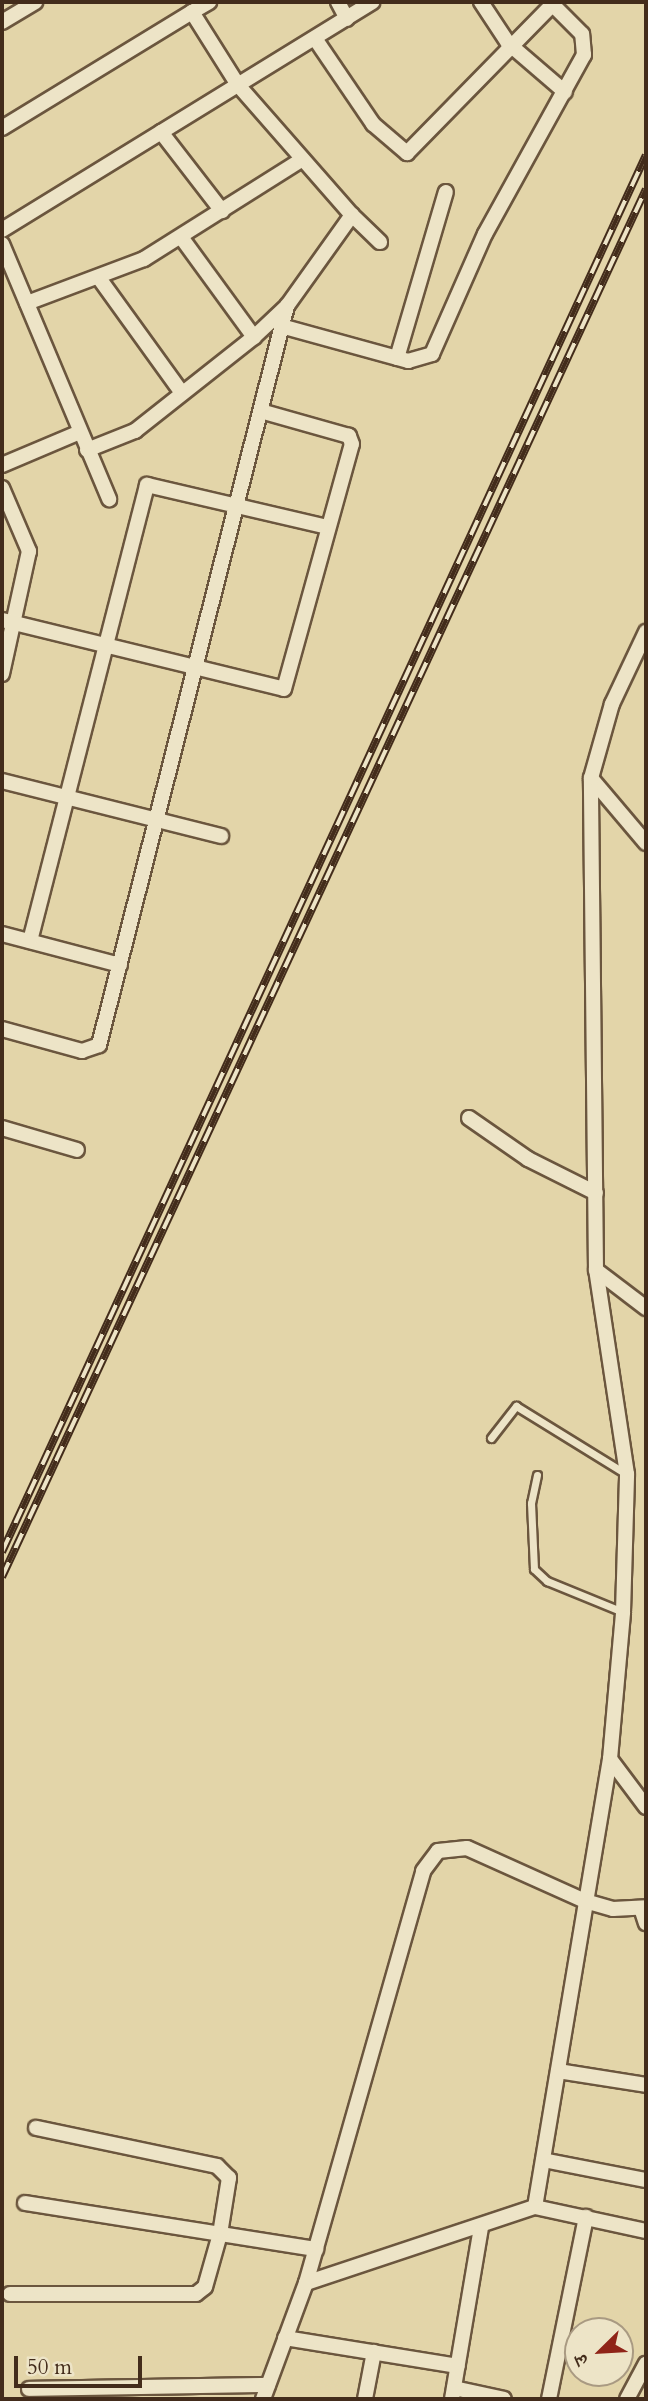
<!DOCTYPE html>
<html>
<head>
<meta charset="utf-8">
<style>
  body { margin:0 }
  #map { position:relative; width:648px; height:2401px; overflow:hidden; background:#e3d5a9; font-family:Cardo,"Noto Serif Devanagari",serif }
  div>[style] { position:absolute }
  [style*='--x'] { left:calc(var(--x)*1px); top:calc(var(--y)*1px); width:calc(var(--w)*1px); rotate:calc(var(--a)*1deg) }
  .roads { filter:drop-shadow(2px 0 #6b563e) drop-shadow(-2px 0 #6b563e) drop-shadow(0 2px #6b563e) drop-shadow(0 -2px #6b563e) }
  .lane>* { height:7px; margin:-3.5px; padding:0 3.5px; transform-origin:3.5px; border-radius:3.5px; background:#ede4c7 }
  .street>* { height:14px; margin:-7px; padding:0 7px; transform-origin:7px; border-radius:7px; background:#ede4c7 }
  .rail>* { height:8px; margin-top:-4px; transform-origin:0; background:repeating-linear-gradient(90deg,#ede4c7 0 16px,#432c1b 0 32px); box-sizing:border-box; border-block:2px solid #432c1b }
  span { translate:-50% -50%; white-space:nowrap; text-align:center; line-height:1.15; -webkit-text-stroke:5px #ede4c7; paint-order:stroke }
  .frame { position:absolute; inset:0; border:4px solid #432c1b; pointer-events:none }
  .north { position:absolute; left:564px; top:2317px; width:70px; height:70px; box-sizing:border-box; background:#ede4c7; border:2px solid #a99a82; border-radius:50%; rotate:246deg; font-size:19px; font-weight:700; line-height:28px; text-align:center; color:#432c1b }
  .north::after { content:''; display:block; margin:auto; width:24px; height:32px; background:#8f2418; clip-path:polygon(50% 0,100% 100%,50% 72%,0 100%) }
  .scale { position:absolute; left:14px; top:2356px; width:128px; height:32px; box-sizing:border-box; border:4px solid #432c1b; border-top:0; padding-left:9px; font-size:21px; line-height:24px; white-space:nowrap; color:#432c1b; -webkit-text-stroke:5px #ede4c7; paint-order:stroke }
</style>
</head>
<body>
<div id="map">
  <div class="roads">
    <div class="lane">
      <div style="--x:491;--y:1438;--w:41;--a:-52"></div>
      <div style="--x:516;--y:1406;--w:129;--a:31.7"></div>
      <div style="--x:537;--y:1475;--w:29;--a:102"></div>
      <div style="--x:531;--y:1503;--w:66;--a:87.4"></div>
      <div style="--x:534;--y:1569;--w:18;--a:43"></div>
      <div style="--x:547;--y:1581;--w:82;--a:22.2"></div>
    </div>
    <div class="street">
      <div style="--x:338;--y:2;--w:19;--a:62"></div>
      <div style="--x:481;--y:2;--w:49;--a:56.6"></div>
      <div style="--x:508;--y:43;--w:75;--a:40.7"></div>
      <div style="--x:192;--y:12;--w:20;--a:-30"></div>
      <div style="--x:2;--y:22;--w:39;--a:-31"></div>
      <div style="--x:316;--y:40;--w:102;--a:55.8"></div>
      <div style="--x:373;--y:124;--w:45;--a:40.5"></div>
      <div style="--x:407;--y:153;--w:211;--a:-45.6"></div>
      <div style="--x:2;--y:128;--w:223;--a:-31.4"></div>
      <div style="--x:192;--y:12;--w:86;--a:57.8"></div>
      <div style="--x:238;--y:85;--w:173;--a:48.8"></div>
      <div style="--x:161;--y:132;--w:100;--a:52.3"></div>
      <div style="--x:2;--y:230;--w:435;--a:-31.6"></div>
      <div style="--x:181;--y:237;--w:124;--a:53.9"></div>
      <div style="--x:2;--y:244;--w:277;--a:67.2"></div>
      <div style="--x:99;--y:278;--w:142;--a:54.2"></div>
      <div style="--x:27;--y:303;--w:125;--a:-20.6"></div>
      <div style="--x:144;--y:259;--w:186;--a:-32.2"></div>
      <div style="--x:281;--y:326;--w:132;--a:15.4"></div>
      <div style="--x:408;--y:361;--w:25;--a:-16"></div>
      <div style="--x:432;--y:354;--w:131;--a:-66.2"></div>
      <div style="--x:485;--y:234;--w:205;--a:-61.1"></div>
      <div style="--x:584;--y:55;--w:21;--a:-95"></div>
      <div style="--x:582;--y:34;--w:42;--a:-135"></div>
      <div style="--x:397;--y:358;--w:173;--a:-73.6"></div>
      <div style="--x:87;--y:450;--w:52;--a:-21.6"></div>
      <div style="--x:135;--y:431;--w:152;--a:-38.3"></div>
      <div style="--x:254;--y:337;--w:45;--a:-43.2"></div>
      <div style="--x:287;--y:306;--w:112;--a:-54.5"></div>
      <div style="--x:352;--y:215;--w:39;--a:44"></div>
      <div style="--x:2;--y:465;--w:85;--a:-22.9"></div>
      <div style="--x:2;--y:488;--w:69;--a:66.8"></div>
      <div style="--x:29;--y:551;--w:126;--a:102.4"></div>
      <div style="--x:2;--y:620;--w:290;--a:13.7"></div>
      <div style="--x:284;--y:689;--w:254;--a:-74.5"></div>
      <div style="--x:352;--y:444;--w:9;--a:-111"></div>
      <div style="--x:349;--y:436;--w:92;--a:-164.3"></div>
      <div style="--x:591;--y:778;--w:85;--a:49.8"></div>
      <div style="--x:2;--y:781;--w:226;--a:14.1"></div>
      <div style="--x:2;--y:934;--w:122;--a:14.7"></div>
      <div style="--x:30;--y:941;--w:471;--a:-75.6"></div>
      <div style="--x:147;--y:485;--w:186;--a:13.1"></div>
      <div style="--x:2;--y:1029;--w:83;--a:15.4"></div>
      <div style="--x:82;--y:1051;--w:18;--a:-19"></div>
      <div style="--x:99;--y:1045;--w:763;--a:-75.73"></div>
      <div style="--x:469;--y:1118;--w:72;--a:34.8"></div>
      <div style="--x:528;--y:1159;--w:76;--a:26.6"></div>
      <div style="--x:2;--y:1128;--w:78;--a:16.3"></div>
      <div style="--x:596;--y:1270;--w:63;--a:37.2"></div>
      <div style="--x:610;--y:1759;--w:60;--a:53.1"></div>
      <div style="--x:641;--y:1908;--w:16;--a:72"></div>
      <div style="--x:558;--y:2071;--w:89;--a:9"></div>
      <div style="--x:543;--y:2160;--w:105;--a:11"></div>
      <div style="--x:25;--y:2203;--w:295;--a:9"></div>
      <div style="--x:535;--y:2207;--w:454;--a:-80.5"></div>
      <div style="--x:610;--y:1759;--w:148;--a:-84.9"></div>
      <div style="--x:623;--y:1612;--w:138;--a:-88.3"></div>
      <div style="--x:627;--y:1474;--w:206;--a:-98.6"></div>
      <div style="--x:596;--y:1270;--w:492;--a:-90.6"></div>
      <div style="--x:591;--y:778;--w:77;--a:-74.2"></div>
      <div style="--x:612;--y:704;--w:80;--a:-64.7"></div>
      <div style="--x:306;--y:2283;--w:428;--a:-74.1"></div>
      <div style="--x:423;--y:1871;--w:25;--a:-53"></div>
      <div style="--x:438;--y:1851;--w:29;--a:-6"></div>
      <div style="--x:467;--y:1848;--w:129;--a:24.2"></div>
      <div style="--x:585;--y:1901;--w:29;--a:16"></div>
      <div style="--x:613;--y:1909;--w:33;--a:-3"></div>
      <div style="--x:10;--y:2294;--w:186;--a:0"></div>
      <div style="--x:196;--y:2294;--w:11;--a:-38"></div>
      <div style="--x:205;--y:2287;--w:55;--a:-74.2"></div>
      <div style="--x:220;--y:2234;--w:57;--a:-80.9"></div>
      <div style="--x:229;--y:2178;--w:17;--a:-135"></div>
      <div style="--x:217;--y:2166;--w:185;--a:-168.1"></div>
      <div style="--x:285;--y:2338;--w:175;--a:9.2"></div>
      <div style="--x:454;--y:2388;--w:51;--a:12.4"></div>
      <div style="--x:29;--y:2389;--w:239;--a:-1"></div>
      <div style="--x:263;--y:2399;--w:124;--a:-69.7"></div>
      <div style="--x:306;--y:2283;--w:241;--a:-18.4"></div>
      <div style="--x:535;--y:2207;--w:114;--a:12.2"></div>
      <div style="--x:365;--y:2399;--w:48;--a:-79.2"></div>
      <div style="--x:452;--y:2399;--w:173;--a:-80.4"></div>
      <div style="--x:549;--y:2399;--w:186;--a:-78.5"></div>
      <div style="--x:627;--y:2399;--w:40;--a:-62"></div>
    </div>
  </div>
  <div class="rail">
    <div style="--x:2;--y:1552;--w:1538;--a:-65.25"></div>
    <div style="--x:2;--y:1577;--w:1530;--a:-65.11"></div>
  </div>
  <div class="frame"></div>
  <div class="north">उ</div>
  <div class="scale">50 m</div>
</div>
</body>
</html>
